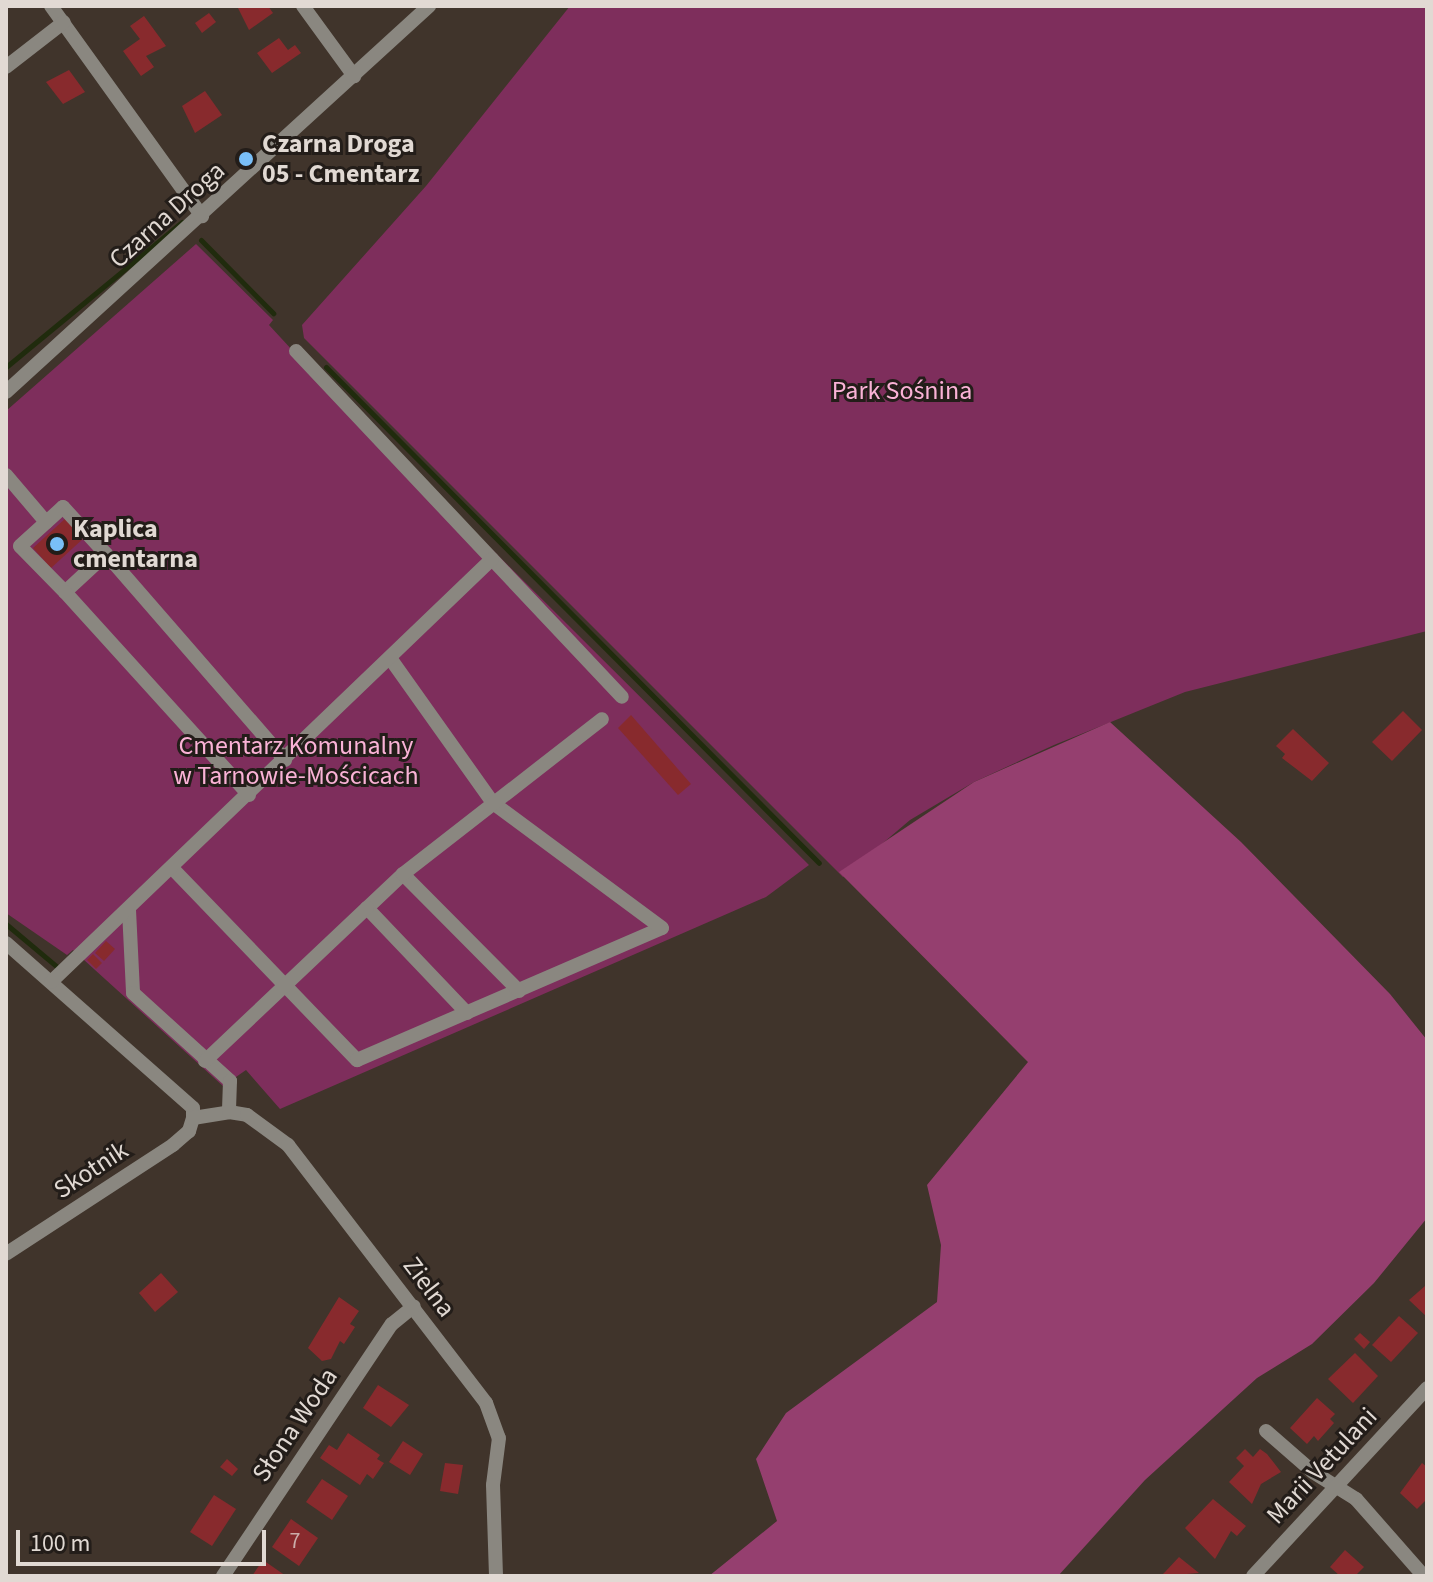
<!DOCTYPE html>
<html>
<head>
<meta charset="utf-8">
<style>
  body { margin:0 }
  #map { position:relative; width:1433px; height:1582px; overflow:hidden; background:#40342b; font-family:"Source Sans 3",sans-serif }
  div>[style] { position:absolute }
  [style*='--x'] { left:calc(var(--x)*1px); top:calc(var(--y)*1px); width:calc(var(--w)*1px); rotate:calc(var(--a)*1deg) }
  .green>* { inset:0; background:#7e2e5c }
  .forest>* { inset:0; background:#953f6f }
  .stream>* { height:5px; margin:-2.5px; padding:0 2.5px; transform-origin:2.5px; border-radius:2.5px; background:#202b0d }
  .building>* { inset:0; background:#882a2d }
  .street>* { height:14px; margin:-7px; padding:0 7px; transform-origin:7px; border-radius:7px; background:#8a8780 }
  .dots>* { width:22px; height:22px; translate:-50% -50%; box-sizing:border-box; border:4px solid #231d19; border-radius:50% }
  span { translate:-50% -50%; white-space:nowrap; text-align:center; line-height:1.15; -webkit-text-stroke:6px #231d19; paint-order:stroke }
  .number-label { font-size:22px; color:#cbadaa }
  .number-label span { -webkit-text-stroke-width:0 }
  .poi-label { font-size:26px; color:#e1d9d3; font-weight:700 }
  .left { translate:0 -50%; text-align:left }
  .street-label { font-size:26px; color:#e1d9d3 }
  .park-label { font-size:26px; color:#fab2d6 }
  .frame { position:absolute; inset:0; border:8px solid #e1d9d3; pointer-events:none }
  .scale { position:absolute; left:16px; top:1530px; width:250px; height:36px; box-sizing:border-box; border:4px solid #e1d9d3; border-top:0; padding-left:10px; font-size:24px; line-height:28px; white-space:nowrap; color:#e1d9d3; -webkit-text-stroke:6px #231d19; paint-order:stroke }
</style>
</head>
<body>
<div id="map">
  <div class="green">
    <div style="clip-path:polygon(570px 6px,1427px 6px,1427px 631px,1185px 692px,1054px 745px,974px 782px,910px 820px,843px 877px,304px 338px,302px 325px,426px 186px)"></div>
    <div style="clip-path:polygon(196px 244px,273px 320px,269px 325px,293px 351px,809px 865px,766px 897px,280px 1109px,246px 1070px,223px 1086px,73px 950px,67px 955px,6px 913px,6px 411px)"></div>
  </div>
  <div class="forest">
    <div style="clip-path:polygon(1110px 722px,1241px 842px,1390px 994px,1427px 1040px,1427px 1218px,1374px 1283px,1312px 1344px,1257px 1378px,1145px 1480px,1058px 1576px,709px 1576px,777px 1521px,756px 1459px,786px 1413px,937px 1302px,941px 1245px,927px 1185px,1028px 1062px,839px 872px,974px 782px)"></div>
  </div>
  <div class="stream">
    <div style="--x:201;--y:240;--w:103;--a:45.4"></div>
    <div style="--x:6;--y:367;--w:228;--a:-39.5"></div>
    <div style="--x:326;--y:367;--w:699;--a:45.17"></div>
    <div style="--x:6;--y:924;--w:73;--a:40"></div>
  </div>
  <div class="building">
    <div style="clip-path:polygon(237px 6px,268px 6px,273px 13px,249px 30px)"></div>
    <div style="clip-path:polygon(209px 13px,216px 22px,202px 33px,195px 23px)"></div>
    <div style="clip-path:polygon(144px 16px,166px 46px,146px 56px,154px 67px,141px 76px,123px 51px,140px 39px,130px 26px)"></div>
    <div style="clip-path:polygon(279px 38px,288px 50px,295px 45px,301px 53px,272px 73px,257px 53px)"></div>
    <div style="clip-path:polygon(69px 70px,85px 92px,63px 104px,46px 82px)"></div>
    <div style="clip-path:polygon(205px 91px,222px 115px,195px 133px,182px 106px)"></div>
    <div style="clip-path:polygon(67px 517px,85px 537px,51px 568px,33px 548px)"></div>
    <div style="clip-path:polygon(1403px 711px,1422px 730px,1392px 761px,1372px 742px)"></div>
    <div style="clip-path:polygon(631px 715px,691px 784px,678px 795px,618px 728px)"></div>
    <div style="clip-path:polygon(1293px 729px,1329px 763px,1312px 781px,1282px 758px,1285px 754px,1276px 746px)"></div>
    <div style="clip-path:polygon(106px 941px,115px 949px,104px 961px,95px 953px)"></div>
    <div style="clip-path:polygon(93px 954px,102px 963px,96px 969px,87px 960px)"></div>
    <div style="clip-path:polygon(161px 1273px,178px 1292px,155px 1312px,139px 1293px)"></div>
    <div style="clip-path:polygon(1425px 1286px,1427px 1288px,1427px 1317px,1409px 1300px)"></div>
    <div style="clip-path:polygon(339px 1297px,359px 1311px,350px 1324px,355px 1327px,344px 1344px,340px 1341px,331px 1359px,322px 1361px,308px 1348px)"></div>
    <div style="clip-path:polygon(1399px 1316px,1418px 1333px,1391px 1362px,1372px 1345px)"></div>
    <div style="clip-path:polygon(1360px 1333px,1370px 1342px,1364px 1349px,1354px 1339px)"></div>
    <div style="clip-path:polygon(1355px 1353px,1378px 1376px,1353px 1403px,1328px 1379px)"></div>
    <div style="clip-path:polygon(378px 1385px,409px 1405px,391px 1427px,363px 1408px)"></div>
    <div style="clip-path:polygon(1317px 1398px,1335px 1414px,1330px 1419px,1334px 1423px,1318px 1441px,1314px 1436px,1307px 1444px,1290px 1428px)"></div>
    <div style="clip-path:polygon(348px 1433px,380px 1455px,377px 1459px,384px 1463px,373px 1479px,367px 1474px,360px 1485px,320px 1458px,329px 1445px,337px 1450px)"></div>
    <div style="clip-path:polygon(403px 1441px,423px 1454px,410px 1475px,389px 1462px)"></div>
    <div style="clip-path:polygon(1245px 1449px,1253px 1457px,1260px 1449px,1267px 1454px,1281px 1472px,1261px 1484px,1252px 1504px,1229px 1482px,1244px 1466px,1236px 1458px)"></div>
    <div style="clip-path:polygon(227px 1459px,238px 1469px,232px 1476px,220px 1467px)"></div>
    <div style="clip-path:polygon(445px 1463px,463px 1465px,458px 1494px,440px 1491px)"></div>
    <div style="clip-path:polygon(1422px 1463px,1427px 1467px,1427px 1499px,1417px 1509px,1400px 1493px)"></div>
    <div style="clip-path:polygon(322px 1479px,348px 1496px,332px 1520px,306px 1502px)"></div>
    <div style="clip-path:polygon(214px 1495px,236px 1509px,212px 1546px,190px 1532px)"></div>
    <div style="clip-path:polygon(1213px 1499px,1246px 1526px,1237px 1536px,1231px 1531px,1215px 1559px,1185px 1528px)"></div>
    <div style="clip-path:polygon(291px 1519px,318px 1538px,299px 1566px,272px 1547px)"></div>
    <div style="clip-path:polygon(1345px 1550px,1364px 1567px,1355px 1576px,1340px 1576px,1330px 1567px)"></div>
    <div style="clip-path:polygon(1179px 1557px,1199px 1573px,1161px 1576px,1165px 1572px)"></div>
    <div style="clip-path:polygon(263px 1560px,286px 1576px,252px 1576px)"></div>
  </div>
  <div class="street">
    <div style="--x:51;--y:6;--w:259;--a:54.3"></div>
    <div style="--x:303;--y:6;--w:87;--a:53.9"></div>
    <div style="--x:6;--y:67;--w:73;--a:-37.8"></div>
    <div style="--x:296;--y:351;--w:475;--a:46.7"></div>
    <div style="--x:6;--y:392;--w:573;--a:-42.38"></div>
    <div style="--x:6;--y:475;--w:62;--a:49.6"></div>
    <div style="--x:106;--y:554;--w:273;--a:49"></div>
    <div style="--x:65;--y:592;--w:64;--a:-134.4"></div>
    <div style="--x:20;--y:546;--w:58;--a:-42.2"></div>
    <div style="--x:63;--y:507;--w:64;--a:47.5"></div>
    <div style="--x:106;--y:554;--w:56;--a:137.2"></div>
    <div style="--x:65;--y:592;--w:274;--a:47.8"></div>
    <div style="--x:174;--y:870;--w:264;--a:46.1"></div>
    <div style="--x:357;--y:1060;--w:332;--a:-23.4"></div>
    <div style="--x:662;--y:928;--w:210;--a:-143.5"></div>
    <div style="--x:493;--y:803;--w:178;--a:-125.4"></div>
    <div style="--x:403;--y:874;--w:50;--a:136.6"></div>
    <div style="--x:367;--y:908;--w:145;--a:46.4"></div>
    <div style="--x:129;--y:910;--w:83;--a:87.2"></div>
    <div style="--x:133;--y:993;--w:131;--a:42.2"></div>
    <div style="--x:230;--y:1081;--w:31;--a:92"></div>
    <div style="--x:6;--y:943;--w:249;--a:41.4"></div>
    <div style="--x:193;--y:1108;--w:10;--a:90"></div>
    <div style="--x:193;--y:1118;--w:14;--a:107"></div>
    <div style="--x:189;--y:1131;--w:21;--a:139"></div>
    <div style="--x:173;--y:1145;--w:199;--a:146.9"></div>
    <div style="--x:51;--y:982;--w:611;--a:-43.81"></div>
    <div style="--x:519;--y:991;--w:165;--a:-134.8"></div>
    <div style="--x:403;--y:874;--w:252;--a:-37.9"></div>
    <div style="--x:205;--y:1061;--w:223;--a:-43.4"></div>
    <div style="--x:193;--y:1118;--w:36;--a:-9"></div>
    <div style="--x:229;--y:1112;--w:18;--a:9"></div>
    <div style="--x:247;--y:1115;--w:51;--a:36.2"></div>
    <div style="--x:288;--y:1145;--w:325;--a:52.5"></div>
    <div style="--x:486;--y:1403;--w:37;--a:70"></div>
    <div style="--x:499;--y:1438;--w:47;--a:97.3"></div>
    <div style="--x:493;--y:1485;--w:91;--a:88.1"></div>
    <div style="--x:1266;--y:1431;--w:62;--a:41.1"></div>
    <div style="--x:1313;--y:1472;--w:51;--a:32.1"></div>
    <div style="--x:1356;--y:1499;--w:103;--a:48.6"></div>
    <div style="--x:223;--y:1576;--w:303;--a:-56.2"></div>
    <div style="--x:392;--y:1324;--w:28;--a:-39"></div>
    <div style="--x:1253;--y:1576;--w:256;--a:-47.2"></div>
  </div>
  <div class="dots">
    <div style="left:246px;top:159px;background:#79bff8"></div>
    <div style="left:57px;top:544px;background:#79bff8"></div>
  </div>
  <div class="number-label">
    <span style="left:295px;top:1542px">7</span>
  </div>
  <div class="poi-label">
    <span class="left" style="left:262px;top:159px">Czarna Droga<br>05 - Cmentarz</span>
    <span class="left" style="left:73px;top:544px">Kaplica<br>cmentarna</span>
  </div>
  <div class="street-label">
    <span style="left:167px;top:215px;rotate:-42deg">Czarna Droga</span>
    <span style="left:91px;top:1170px;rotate:-33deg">Skotnik</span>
    <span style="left:429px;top:1287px;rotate:53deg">Zielna</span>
    <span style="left:295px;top:1425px;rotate:-56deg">Słona Woda</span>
    <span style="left:1322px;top:1466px;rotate:-47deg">Marii Vetulani</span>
  </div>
  <div class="park-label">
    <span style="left:902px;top:391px">Park Sośnina</span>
    <span style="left:296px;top:761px">Cmentarz Komunalny<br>w Tarnowie-Mościcach</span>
  </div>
  <div class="frame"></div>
  <div class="scale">100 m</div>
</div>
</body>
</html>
